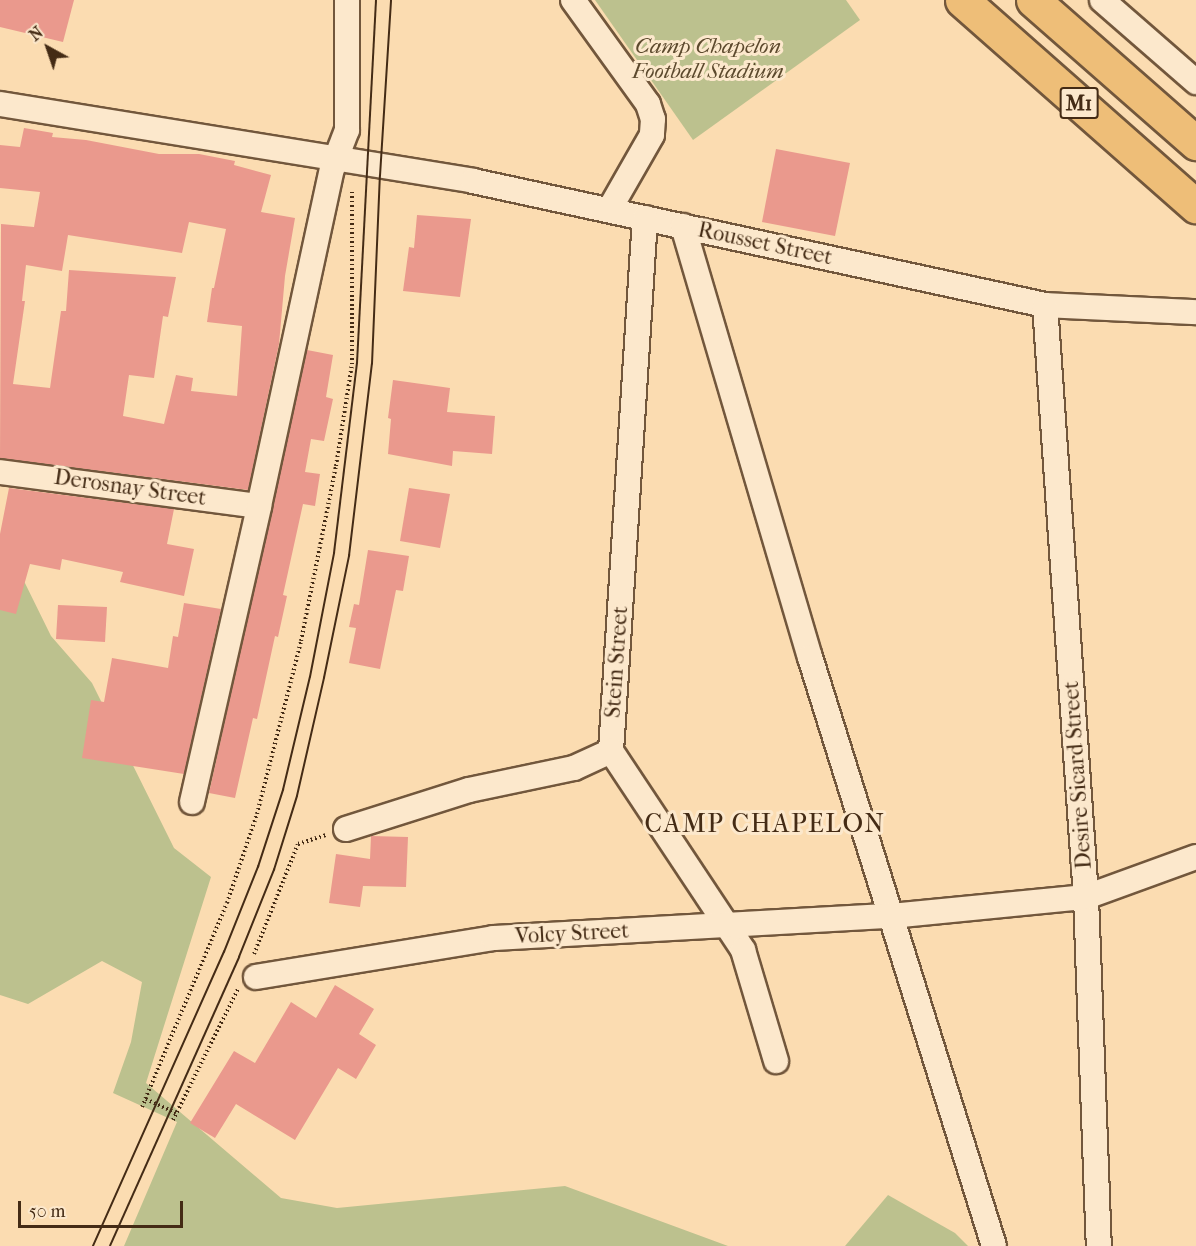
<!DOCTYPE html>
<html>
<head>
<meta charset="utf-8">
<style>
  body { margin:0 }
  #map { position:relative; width:1196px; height:1246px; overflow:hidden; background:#fbdcb1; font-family:"IM FELL French Canon",serif }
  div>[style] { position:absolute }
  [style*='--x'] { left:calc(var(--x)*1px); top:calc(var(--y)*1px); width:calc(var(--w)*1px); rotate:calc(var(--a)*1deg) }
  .green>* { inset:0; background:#bcc18e }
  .building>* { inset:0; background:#ea998d }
  .path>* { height:4px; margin-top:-2px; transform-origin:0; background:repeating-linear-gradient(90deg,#442b15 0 1.5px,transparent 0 4.5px) }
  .roads { filter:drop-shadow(2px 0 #72573c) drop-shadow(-2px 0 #72573c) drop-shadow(0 2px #72573c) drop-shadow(0 -2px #72573c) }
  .minor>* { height:24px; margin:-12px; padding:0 12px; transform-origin:12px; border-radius:12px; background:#fce8cc }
  .highway>* { height:33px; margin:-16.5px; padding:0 16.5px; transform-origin:16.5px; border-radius:16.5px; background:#eebe78 }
  .tram>* { height:1.5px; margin:-0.75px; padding:0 0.75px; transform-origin:0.75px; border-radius:0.75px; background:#442b15 }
  span { translate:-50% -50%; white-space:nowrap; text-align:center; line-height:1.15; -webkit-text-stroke:6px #fce8cc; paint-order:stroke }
  .shield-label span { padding:2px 4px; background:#fce8cc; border:2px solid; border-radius:4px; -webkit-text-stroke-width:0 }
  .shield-label { font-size:21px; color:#442b15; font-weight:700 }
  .park-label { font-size:22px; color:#5c492d; font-style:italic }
  .street-label { font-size:22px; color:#442b15 }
  .quarter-label { font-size:26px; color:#442b15; letter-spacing:1.5px }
  .north { position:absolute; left:18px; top:18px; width:60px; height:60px; -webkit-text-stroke:4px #fce8cc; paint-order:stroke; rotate:320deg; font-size:16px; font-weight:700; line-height:24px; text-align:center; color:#442b15 }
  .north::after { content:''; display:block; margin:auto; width:21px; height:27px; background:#442b15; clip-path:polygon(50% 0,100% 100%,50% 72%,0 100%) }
  .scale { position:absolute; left:18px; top:1201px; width:165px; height:27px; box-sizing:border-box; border:3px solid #442b15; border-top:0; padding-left:8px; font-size:18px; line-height:21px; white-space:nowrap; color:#442b15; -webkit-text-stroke:4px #fce8cc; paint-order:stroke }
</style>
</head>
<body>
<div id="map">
  <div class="green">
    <div style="clip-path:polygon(595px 0,846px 0,860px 20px,693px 140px)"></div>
    <div style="clip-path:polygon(0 549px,20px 573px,51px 636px,92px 683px,174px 848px,211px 877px,146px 1083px,281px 1198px,337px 1208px,565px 1186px,728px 1246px,124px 1246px,177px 1122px,113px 1093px,131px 1042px,142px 982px,102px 961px,28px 1004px,0 995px)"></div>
    <div style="clip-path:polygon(888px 1195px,955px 1233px,968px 1246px,845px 1246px)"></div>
  </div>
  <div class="building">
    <div style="clip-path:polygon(0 0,74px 0,63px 42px,0 27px)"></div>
    <div style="clip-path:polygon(evenodd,24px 128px,53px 133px,52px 137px,86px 140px,159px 154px,199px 154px,235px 161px,234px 165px,271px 175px,261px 212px,295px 218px,285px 276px,279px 344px,248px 490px,0 458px,1px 224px,34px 227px,40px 192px,0 188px,0 145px,20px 147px,24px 128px,189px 222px,226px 229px,214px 288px,212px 288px,207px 322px,242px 326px,237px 396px,191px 391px,193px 378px,176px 375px,164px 424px,123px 416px,129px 375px,154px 378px,163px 316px,168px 317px,176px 277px,69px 270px,66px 311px,61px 311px,50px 388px,13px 384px,25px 301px,22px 301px,26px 265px,62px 271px,68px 235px,182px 253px,189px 222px)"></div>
    <div style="clip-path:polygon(776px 149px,850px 163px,835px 236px,762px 222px)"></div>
    <div style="clip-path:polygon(417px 215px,471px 219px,460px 297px,403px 291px,409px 247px,414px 248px)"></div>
    <div style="clip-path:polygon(307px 350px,333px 355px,326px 397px,333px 399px,324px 441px,311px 439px,305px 472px,320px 474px,315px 506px,303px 504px,283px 595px,287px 596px,278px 637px,275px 636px,257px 719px,253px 718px,235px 798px,209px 793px)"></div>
    <div style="clip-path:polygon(393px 380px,450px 388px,447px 412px,495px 416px,492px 454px,453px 451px,452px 466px,388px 454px,391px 419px,388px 418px)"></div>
    <div style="clip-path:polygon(9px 488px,174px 509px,167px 544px,194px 549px,184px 596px,120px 582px,123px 572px,62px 559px,60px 570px,30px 564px,16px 614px,0 610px,0 534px)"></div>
    <div style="clip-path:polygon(409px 488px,450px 494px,440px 548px,400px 541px)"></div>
    <div style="clip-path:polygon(368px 550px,409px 556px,403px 591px,396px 590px,380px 669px,349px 663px,356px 628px,349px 627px,354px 604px,359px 605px)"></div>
    <div style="clip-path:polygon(184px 603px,221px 609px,184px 774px,82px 758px,91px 700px,104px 702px,112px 658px,168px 668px,173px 636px,178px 637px)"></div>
    <div style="clip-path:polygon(58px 605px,107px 607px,105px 642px,56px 639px)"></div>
    <div style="clip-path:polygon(371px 836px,408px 837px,406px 887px,363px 886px,360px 907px,329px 903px,336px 854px,370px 859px)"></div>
    <div style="clip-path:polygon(335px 985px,374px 1009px,359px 1034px,376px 1045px,356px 1079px,338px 1068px,295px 1140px,236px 1104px,215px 1138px,190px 1123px,234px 1051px,255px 1063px,291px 1002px,316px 1018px)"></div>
  </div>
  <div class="path">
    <div style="--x:254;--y:954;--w:118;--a:-68.2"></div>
    <div style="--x:298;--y:844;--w:29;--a:-18"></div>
    <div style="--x:146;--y:1099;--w:33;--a:25"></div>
    <div style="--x:142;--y:1107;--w:221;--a:-67.4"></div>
    <div style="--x:227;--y:903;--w:94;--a:-71.4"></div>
    <div style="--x:257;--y:814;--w:179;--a:-75.7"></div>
    <div style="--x:301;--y:641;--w:178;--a:-78.7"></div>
    <div style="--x:336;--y:466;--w:103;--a:-81.1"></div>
    <div style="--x:352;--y:364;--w:172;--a:-90"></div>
    <div style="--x:173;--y:1120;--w:146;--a:-63.6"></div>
  </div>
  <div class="roads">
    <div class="minor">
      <div style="--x:573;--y:0;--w:128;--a:54.2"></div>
      <div style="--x:648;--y:104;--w:16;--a:72"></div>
      <div style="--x:653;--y:119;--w:16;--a:94"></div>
      <div style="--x:652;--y:135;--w:86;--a:119.8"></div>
      <div style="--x:1102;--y:0;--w:125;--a:41.1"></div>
      <div style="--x:0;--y:104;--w:479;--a:9.2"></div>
      <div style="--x:473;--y:181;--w:585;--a:12.23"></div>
      <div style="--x:1045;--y:305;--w:151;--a:2.7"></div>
      <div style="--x:645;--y:218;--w:534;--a:93.65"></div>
      <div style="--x:611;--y:751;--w:239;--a:56.4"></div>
      <div style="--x:743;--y:950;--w:116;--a:73.4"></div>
      <div style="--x:683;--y:226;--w:449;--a:73.6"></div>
      <div style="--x:810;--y:657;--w:617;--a:72.65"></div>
      <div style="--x:1045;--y:305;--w:593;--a:86.04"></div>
      <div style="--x:1086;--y:897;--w:349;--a:87.9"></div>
      <div style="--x:0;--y:472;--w:261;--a:7.5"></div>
      <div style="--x:192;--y:802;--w:303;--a:-77.2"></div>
      <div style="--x:259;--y:506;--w:345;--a:-77.8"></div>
      <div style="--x:332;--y:169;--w:42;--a:-69"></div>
      <div style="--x:347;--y:130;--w:130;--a:-90"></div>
      <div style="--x:346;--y:829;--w:129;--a:-17.6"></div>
      <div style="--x:469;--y:790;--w:107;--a:-11.8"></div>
      <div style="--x:574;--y:768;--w:41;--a:-24.7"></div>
      <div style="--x:256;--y:977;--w:240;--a:-9.3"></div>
      <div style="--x:493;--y:938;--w:399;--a:-3.2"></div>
      <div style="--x:891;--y:916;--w:196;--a:-5.6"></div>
      <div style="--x:1086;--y:897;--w:117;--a:-20"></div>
    </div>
    <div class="highway">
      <div style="--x:962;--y:0;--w:312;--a:41.4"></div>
      <div style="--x:1033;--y:0;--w:217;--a:41.3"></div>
    </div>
  </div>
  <div class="tram">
    <div style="--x:93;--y:1246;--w:322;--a:-66"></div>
    <div style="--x:224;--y:952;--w:92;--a:-68.2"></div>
    <div style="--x:258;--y:867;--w:81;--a:-72"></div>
    <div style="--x:283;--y:790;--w:116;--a:-76.6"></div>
    <div style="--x:310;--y:677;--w:126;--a:-79"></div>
    <div style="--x:334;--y:553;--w:191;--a:-83.1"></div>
    <div style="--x:357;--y:363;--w:363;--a:-87"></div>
    <div style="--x:110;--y:1246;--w:316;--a:-65.9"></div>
    <div style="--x:239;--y:957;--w:94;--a:-68.1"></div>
    <div style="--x:274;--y:870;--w:77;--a:-72.7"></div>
    <div style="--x:297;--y:796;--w:121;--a:-77.1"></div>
    <div style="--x:324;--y:678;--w:125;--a:-78.4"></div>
    <div style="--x:349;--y:556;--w:193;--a:-83.2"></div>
    <div style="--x:372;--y:364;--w:188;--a:-87.6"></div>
    <div style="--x:380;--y:176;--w:176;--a:-86.4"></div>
  </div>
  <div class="shield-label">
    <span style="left:1079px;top:103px">M1</span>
  </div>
  <div class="park-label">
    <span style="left:708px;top:59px">Camp Chapelon<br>Football Stadium</span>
  </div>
  <div class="street-label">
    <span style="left:765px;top:244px;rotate:12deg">Rousset Street</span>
    <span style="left:130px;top:488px;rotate:8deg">Derosnay Street</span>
    <span style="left:617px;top:662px;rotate:-86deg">Stein Street</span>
    <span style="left:1078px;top:775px;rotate:-94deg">Desire Sicard Street</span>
    <span style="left:572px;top:934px;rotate:-3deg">Volcy Street</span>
  </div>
  <div class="quarter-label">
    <span style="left:765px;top:824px">CAMP CHAPELON</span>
  </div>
  <div class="north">N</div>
  <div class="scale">50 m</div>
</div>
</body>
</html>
